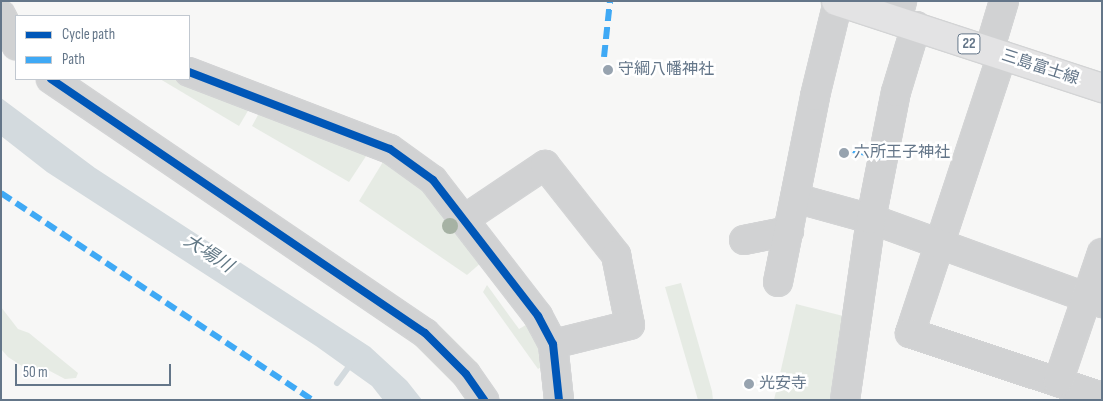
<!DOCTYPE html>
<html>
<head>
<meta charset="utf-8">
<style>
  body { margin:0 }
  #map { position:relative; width:1103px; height:401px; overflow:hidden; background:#f7f7f6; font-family:"Sofia Sans Condensed","Noto Sans JP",sans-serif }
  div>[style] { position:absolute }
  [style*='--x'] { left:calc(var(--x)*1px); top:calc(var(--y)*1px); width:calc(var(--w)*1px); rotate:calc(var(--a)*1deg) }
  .green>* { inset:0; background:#e6ebe4 }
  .water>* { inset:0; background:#d3dade }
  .stream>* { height:6px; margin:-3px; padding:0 3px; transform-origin:3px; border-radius:3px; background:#d3dade }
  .roads { filter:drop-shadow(1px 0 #d3d4d5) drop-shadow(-1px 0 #d3d4d5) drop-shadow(0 1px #d3d4d5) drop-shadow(0 -1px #d3d4d5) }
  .minor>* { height:28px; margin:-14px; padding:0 14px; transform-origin:14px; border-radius:14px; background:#d1d2d3 }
  .major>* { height:28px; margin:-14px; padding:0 14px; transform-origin:14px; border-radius:14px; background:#e3e3e4 }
  .quiet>* { height:6px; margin-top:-3px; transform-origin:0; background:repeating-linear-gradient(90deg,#3fa9f5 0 12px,transparent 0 18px) }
  .cycleway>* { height:8px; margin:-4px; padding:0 4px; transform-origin:4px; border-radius:4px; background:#0057b8 }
  .trees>* { width:16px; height:16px; margin:-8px; border-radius:50%; background:#a6b2a4 }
  .dots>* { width:14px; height:14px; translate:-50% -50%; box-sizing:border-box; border:2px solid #fff; border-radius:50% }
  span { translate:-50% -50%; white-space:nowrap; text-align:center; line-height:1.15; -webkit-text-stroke:5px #fff; paint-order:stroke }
  .shield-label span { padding:1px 4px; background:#fff; border:1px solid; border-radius:4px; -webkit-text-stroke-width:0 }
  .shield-label { font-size:15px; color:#647689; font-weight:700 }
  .street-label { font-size:16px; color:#647689 }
  .poi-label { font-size:16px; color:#647689 }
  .left { translate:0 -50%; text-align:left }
  .water-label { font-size:18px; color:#607784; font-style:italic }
  .frame { position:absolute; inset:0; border:2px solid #647689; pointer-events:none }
  .legend { position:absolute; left:15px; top:15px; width:175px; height:65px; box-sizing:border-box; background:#fff; border:1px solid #c1c8d0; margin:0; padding:6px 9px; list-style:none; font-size:15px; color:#647689 }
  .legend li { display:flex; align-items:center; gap:10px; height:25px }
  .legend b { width:25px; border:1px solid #c1c8d0 }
  .scale { position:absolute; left:15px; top:364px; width:156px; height:22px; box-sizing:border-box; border:2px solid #647689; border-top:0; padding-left:6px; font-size:15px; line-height:18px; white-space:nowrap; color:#647689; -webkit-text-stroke:4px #fff; paint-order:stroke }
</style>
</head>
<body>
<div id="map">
  <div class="green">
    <div style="clip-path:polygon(160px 79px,189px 79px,249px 109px,239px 126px)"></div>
    <div style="clip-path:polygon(263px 106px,370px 150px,349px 182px,252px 126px)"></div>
    <div style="clip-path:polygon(386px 157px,430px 187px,483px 261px,467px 275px,359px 201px)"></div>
    <div style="clip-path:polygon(681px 283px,712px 391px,713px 400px,698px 400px,665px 287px)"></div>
    <div style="clip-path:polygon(487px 285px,519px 329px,531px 322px,548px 362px,538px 369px,483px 292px)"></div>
    <div style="clip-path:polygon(796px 304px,847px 317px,837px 400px,774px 400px)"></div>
    <div style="clip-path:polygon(1px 307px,18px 329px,29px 333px,78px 373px,76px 378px,65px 379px,48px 370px,25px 368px,8px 357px,1px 349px)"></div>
  </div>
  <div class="water">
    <div style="clip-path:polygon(1px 98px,95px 168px,370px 347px,407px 381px,422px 400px,383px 400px,372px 386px,316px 346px,47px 172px,1px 136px)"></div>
  </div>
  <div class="stream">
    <div style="--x:337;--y:383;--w:26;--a:-54"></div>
  </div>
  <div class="roads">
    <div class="minor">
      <div style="--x:1;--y:15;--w:34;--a:63"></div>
      <div style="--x:897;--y:20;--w:20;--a:-75"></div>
      <div style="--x:989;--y:51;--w:52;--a:-73.3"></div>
      <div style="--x:1002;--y:55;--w:293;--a:108.3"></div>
      <div style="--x:910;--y:333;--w:202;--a:18.4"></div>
      <div style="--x:189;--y:72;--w:215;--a:21"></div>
      <div style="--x:390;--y:149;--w:53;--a:35.8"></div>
      <div style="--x:433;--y:180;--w:172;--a:52.3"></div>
      <div style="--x:538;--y:316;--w:32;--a:62"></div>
      <div style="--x:553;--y:344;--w:56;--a:83.9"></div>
      <div style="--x:51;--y:79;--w:452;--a:34.2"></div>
      <div style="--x:425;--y:333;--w:58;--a:45"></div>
      <div style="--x:466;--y:374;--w:32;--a:55"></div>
      <div style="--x:795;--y:198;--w:79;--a:15.4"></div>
      <div style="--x:871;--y:219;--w:246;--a:20"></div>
      <div style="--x:463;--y:220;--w:99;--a:-33.9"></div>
      <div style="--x:545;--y:165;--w:115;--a:51.7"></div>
      <div style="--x:616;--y:255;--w:71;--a:78.7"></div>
      <div style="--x:630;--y:325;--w:79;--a:166.1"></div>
      <div style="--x:744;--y:240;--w:46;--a:-11.3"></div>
      <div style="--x:778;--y:282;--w:190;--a:-78.7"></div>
      <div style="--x:815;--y:96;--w:97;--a:-76.3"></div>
      <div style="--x:1058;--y:382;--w:136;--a:-71.2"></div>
      <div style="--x:845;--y:400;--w:183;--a:-81.8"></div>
      <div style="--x:871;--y:219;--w:129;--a:-78.9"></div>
      <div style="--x:896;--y:92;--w:69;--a:-73.1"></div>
    </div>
    <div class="major">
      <div style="--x:836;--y:1;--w:280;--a:18.1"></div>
    </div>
  </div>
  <div class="quiet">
    <div style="--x:604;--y:57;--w:56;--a:-83.9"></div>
    <div style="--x:853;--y:150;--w:31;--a:13"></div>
    <div style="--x:1;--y:193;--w:374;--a:33.6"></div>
  </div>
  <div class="cycleway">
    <div style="--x:189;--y:72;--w:215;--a:21"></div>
    <div style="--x:390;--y:149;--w:53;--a:35.8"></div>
    <div style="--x:433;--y:180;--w:172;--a:52.3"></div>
    <div style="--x:538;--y:316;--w:32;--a:62"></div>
    <div style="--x:553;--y:344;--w:56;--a:83.9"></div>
    <div style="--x:51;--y:79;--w:452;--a:34.2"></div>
    <div style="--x:425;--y:333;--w:58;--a:45"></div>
    <div style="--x:466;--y:374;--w:32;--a:55"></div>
  </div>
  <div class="trees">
    <div style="left:450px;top:226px"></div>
  </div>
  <div class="dots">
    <div style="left:608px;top:70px;background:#97a3af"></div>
    <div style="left:844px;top:153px;background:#97a3af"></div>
    <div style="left:749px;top:384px;background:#97a3af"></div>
  </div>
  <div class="shield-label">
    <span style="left:969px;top:44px">22</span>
  </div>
  <div class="street-label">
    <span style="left:1040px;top:68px;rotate:18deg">三島富士線</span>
  </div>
  <div class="poi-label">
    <span class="left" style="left:618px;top:70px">守綱八幡神社</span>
    <span class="left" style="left:854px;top:153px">六所王子神社</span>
    <span class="left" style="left:759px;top:384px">光安寺</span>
  </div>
  <div class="water-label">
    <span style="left:208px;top:254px;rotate:33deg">大場川</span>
  </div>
  <div class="frame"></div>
  <ul class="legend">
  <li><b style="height:6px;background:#0057b8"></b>Cycle path</li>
  <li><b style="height:6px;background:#3fa9f5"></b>Path</li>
  </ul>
  <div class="scale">50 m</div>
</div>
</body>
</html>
